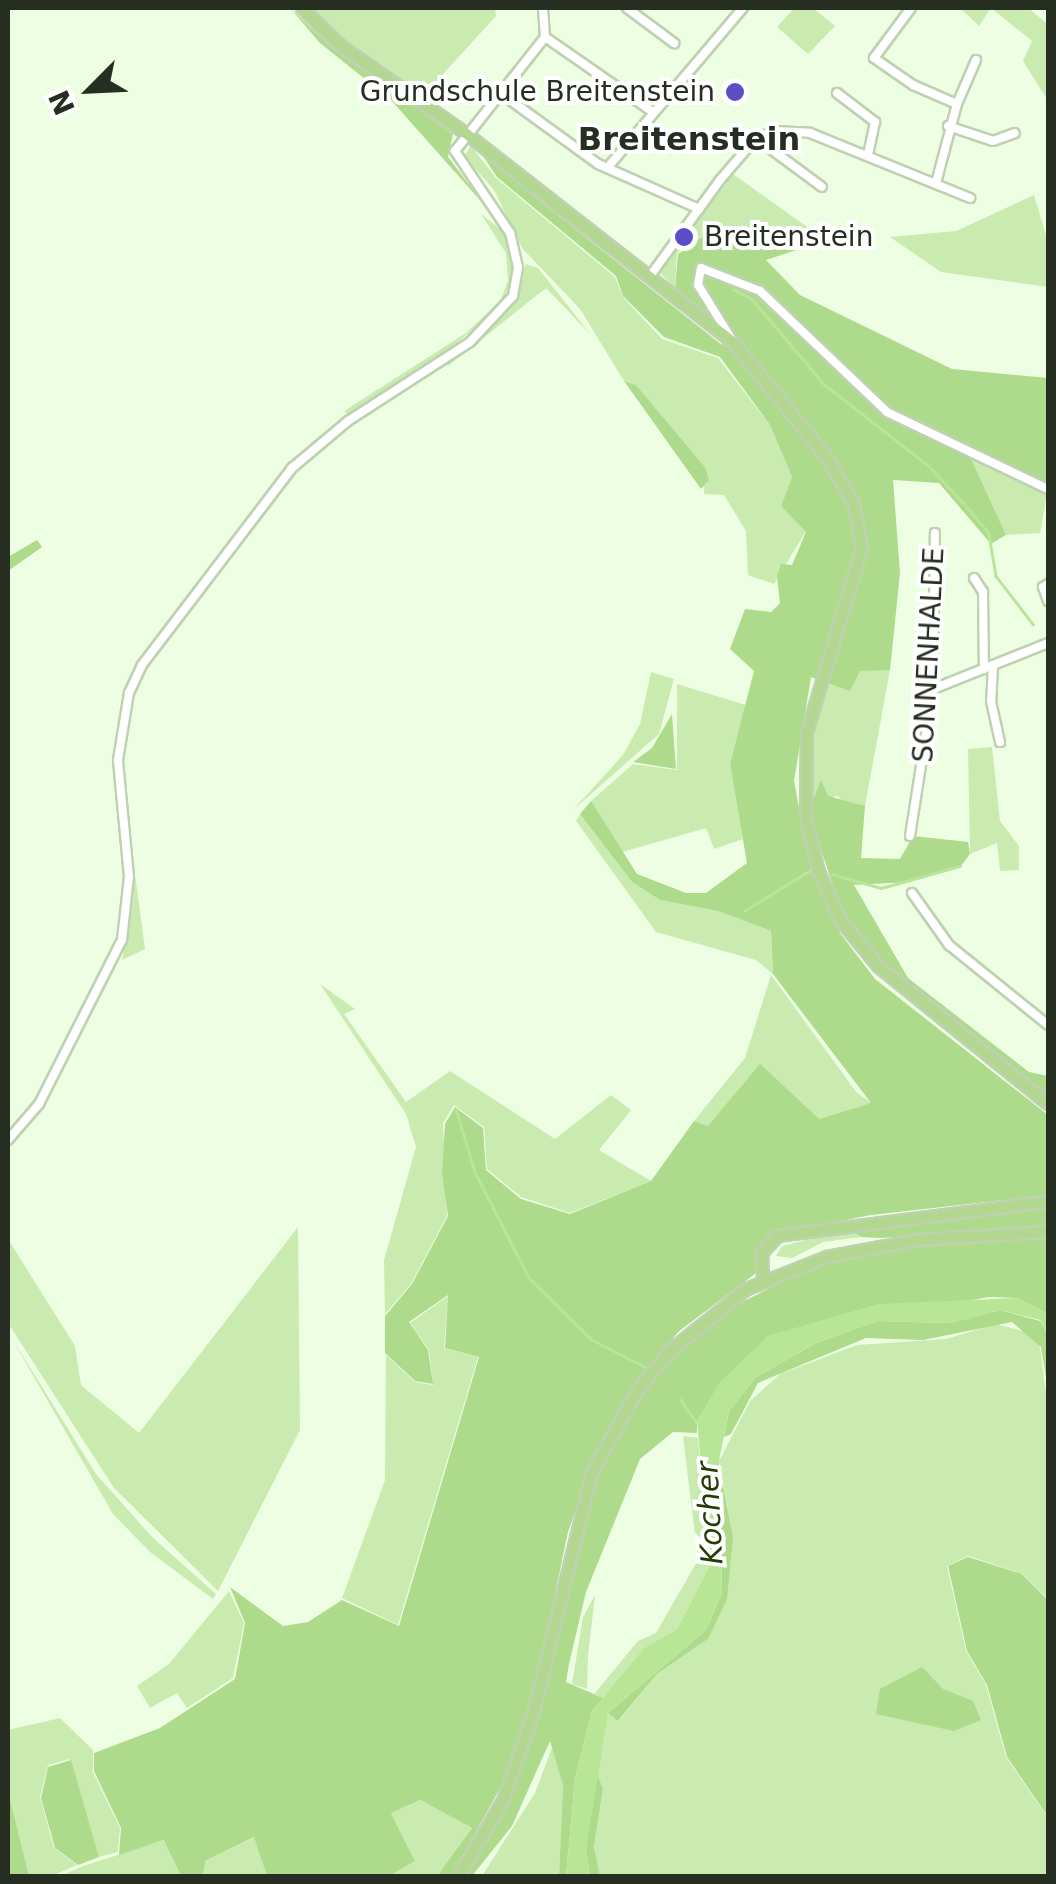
<!DOCTYPE html>
<html>
<head>
<meta charset="utf-8">
<style>
  body { margin:0 }
  #map { position:relative; width:1056px; height:1884px; overflow:hidden; background:#eefee3; font-family:"DejaVu Sans",sans-serif }
  div>[style] { position:absolute }
  [style*='--x'] { left:calc(var(--x)*1px); top:calc(var(--y)*1px); width:calc(var(--w)*1px); rotate:calc(var(--a)*1deg) }
  .green>* { inset:0; background:#c9ebb0 }
  .forest>* { inset:0; background:#aeda8c }
  .water>* { inset:0; background:#b9e597 }
  .stream>* { height:2.5px; margin:-1.25px; padding:0 1.25px; transform-origin:1.25px; border-radius:1.25px; background:#b9e597 }
  .roads { filter:drop-shadow(2px 0 #bed1b0) drop-shadow(-2px 0 #bed1b0) drop-shadow(0 2px #bed1b0) drop-shadow(0 -2px #bed1b0) }
  .minor>* { height:8px; margin:-4px; padding:0 4px; transform-origin:4px; border-radius:4px; background:#fff }
  .major>* { height:10px; margin:-5px; padding:0 5px; transform-origin:5px; border-radius:5px; background:#b3d791 }
  .dots>* { width:28px; height:28px; translate:-50% -50%; box-sizing:border-box; border:5px solid #fff; border-radius:50% }
  span { translate:-50% -50%; white-space:nowrap; text-align:center; line-height:1.15; -webkit-text-stroke:8px #fff; paint-order:stroke }
  .poi-label { font-size:28px; color:#262d21 }
  .right { translate:-100% -50%; text-align:right }
  .left { translate:0 -50%; text-align:left }
  .street-label { font-size:28px; color:#262d21 }
  .water-label { font-size:30px; color:#223c04; font-style:italic }
  .quarter-label { font-size:32px; color:#262d21; font-weight:700 }
  .frame { position:absolute; inset:0; border:10px solid #262d21; pointer-events:none }
  .north { position:absolute; left:40px; top:40px; width:100px; height:100px; -webkit-text-stroke:8px #fff; paint-order:stroke; rotate:246deg; font-size:28px; font-weight:700; line-height:40px; text-align:center; color:#262d21 }
  .north::after { content:''; display:block; margin:auto; width:35px; height:45px; background:#262d21; clip-path:polygon(50% 0,100% 100%,50% 72%,0 100%) }
</style>
</head>
<body>
<div id="map">
  <div class="green">
    <div style="clip-path:polygon(308px 8px,495px 8px,496px 16px,423px 96px,349px 48px)"></div>
    <div style="clip-path:polygon(794px 8px,813px 8px,835px 26px,808px 54px,777px 27px)"></div>
    <div style="clip-path:polygon(960px 8px,1028px 8px,1048px 24px,1048px 101px,1023px 61px,1032px 41px,991px 8px,979px 26px)"></div>
    <div style="clip-path:polygon(471px 146px,496px 178px,615px 277px,623px 297px,662px 339px,718px 358px,770px 425px,792px 477px,781px 506px,806px 531px,774px 584px,748px 575px,746px 531px,724px 495px,704px 494px,705px 467px,636px 385px,624px 381px,580px 309px,522px 248px,494px 190px,464px 156px)"></div>
    <div style="clip-path:polygon(733px 174px,810px 229px,791px 236px,714px 228px,677px 253px,675px 288px,659px 272px)"></div>
    <div style="clip-path:polygon(1034px 195px,1048px 242px,1048px 287px,941px 272px,890px 237px,956px 231px)"></div>
    <div style="clip-path:polygon(481px 214px,504px 232px,512px 257px,512px 279px,502px 304px,444px 354px,348px 415px,344px 411px,466px 333px,500px 301px,508px 281px,506px 253px)"></div>
    <div style="clip-path:polygon(526px 264px,538px 268px,591px 335px,546px 288px,448px 366px,444px 363px,499px 320px)"></div>
    <div style="clip-path:polygon(970px 457px,1047px 494px,1040px 533px,1006px 535px)"></div>
    <div style="clip-path:polygon(860px 670px,890px 670px,865px 806px,849px 806px,837px 796px,811px 805px,811px 731px,822px 681px,850px 690px)"></div>
    <div style="clip-path:polygon(651px 672px,674px 679px,659px 734px,573px 810px,623px 755px,640px 724px)"></div>
    <div style="clip-path:polygon(677px 684px,746px 705px,730px 764px,743px 839px,714px 849px,706px 828px,619px 853px,591px 801px,633px 764px,677px 770px)"></div>
    <div style="clip-path:polygon(992px 747px,1000px 821px,1019px 846px,1019px 870px,1000px 871px,997px 843px,970px 854px,968px 749px)"></div>
    <div style="clip-path:polygon(580px 814px,632px 882px,660px 900px,718px 911px,771px 931px,773px 974px,756px 960px,656px 932px,576px 821px)"></div>
    <div style="clip-path:polygon(135px 874px,145px 949px,122px 960px,133px 901px)"></div>
    <div style="clip-path:polygon(771px 975px,857px 1093px,872px 1103px,819px 1119px,708px 1126px,694px 1121px,745px 1058px)"></div>
    <div style="clip-path:polygon(320px 984px,355px 1009px,344px 1014px,406px 1102px,450px 1071px,555px 1139px,611px 1095px,631px 1110px,599px 1150px,651px 1181px,570px 1213px,521px 1197px,487px 1169px,484px 1127px,454px 1105px,443px 1123px,447px 1216px,411px 1284px,385px 1314px,384px 1260px,416px 1147px,406px 1114px)"></div>
    <div style="clip-path:polygon(298px 1227px,300px 1430px,218px 1591px,114px 1488px,8px 1323px,8px 1239px,75px 1346px,81px 1385px,139px 1433px)"></div>
    <div style="clip-path:polygon(850px 1229px,861px 1237px,823px 1242px,792px 1258px,776px 1256px,782px 1246px)"></div>
    <div style="clip-path:polygon(448px 1296px,444px 1348px,478px 1357px,398px 1625px,342px 1598px,385px 1480px,386px 1355px,415px 1382px,433px 1385px,429px 1350px,410px 1323px)"></div>
    <div style="clip-path:polygon(996px 1324px,1031px 1333px,1040px 1347px,1048px 1408px,1048px 1599px,1023px 1574px,968px 1556px,947px 1566px,966px 1651px,986px 1685px,1006px 1757px,1048px 1818px,1048px 1875px,600px 1876px,594px 1847px,603px 1790px,595px 1768px,608px 1713px,619px 1721px,657px 1674px,708px 1639px,733px 1536px,719px 1461px,750px 1401px,780px 1374px,857px 1345px,946px 1339px)"></div>
    <div style="clip-path:polygon(8px 1332px,96px 1474px,152px 1537px,216px 1594px,213px 1599px,150px 1552px,113px 1514px)"></div>
    <div style="clip-path:polygon(683px 1436px,698px 1438px,710px 1565px,677px 1629px,644px 1648px,603px 1698px,594px 1694px,638px 1641px,656px 1633px,698px 1560px)"></div>
    <div style="clip-path:polygon(229px 1591px,244px 1623px,233px 1678px,187px 1708px,177px 1693px,150px 1708px,137px 1686px,169px 1664px)"></div>
    <div style="clip-path:polygon(595px 1595px,588px 1656px,587px 1689px,572px 1684px,583px 1617px)"></div>
    <div style="clip-path:polygon(60px 1718px,93px 1750px,93px 1772px,120px 1828px,118px 1852px,99px 1857px,70px 1759px,48px 1765px,40px 1797px,54px 1848px,77px 1865px,52px 1876px,29px 1876px,8px 1791px,8px 1730px)"></div>
    <div style="clip-path:polygon(553px 1745px,563px 1785px,559px 1876px,482px 1876px,535px 1793px)"></div>
    <div style="clip-path:polygon(422px 1800px,472px 1828px,437px 1876px,388px 1876px,415px 1861px,391px 1813px)"></div>
    <div style="clip-path:polygon(255px 1837px,267px 1876px,196px 1876px,205px 1861px)"></div>
    <div style="clip-path:polygon(165px 1840px,181px 1876px,61px 1876px,83px 1866px)"></div>
  </div>
  <div class="forest">
    <div style="clip-path:polygon(290px 8px,334px 50px,453px 134px,448px 157px,487px 208px,391px 100px,320px 43px)"></div>
    <div style="clip-path:polygon(483px 156px,722px 345px,726px 332px,675px 289px,678px 254px,714px 228px,791px 237px,829px 229px,836px 237px,766px 260px,800px 295px,952px 369px,1048px 378px,1048px 488px,968px 452px,1006px 535px,991px 544px,939px 483px,893px 480px,900px 573px,890px 670px,860px 671px,850px 691px,811px 677px,794px 781px,811px 871px,840px 933px,875px 979px,1048px 1115px,1048px 1195px,871px 1215px,768px 1235px,755px 1258px,756px 1273px,678px 1332px,625px 1398px,594px 1458px,568px 1532px,540px 1666px,506px 1778px,451px 1876px,437px 1876px,472px 1828px,421px 1800px,391px 1813px,415px 1861px,389px 1876px,267px 1876px,254px 1837px,205px 1861px,203px 1874px,181px 1876px,164px 1840px,119px 1855px,121px 1828px,94px 1771px,94px 1753px,160px 1728px,235px 1679px,245px 1623px,230px 1587px,283px 1626px,308px 1622px,342px 1600px,399px 1626px,479px 1357px,445px 1348px,448px 1295px,409px 1322px,428px 1350px,433px 1384px,415px 1381px,385px 1353px,385px 1316px,412px 1284px,448px 1216px,442px 1173px,445px 1124px,455px 1107px,483px 1128px,486px 1170px,521px 1199px,570px 1214px,651px 1181px,694px 1121px,708px 1126px,760px 1064px,819px 1119px,871px 1103px,773px 974px,771px 931px,718px 911px,660px 900px,632px 882px,580px 814px,591px 801px,637px 874px,686px 893px,706px 893px,747px 863px,730px 764px,754px 671px,730px 649px,745px 609px,771px 612px,780px 603px,777px 576px,781px 564px,792px 565px,806px 532px,781px 506px,792px 477px,770px 425px,720px 357px,664px 337px,623px 296px,616px 276px,497px 177px)"></div>
    <div style="clip-path:polygon(624px 381px,636px 385px,705px 467px,709px 480px,701px 489px)"></div>
    <div style="clip-path:polygon(37px 540px,42px 547px,8px 571px,8px 557px)"></div>
    <div style="clip-path:polygon(672px 714px,676px 769px,633px 762px,652px 748px)"></div>
    <div style="clip-path:polygon(821px 780px,828px 796px,865px 806px,861px 858px,900px 859px,913px 836px,968px 842px,970px 854px,961px 866px,909px 882px,854px 885px,908px 978px,1029px 1072px,1048px 1076px,1048px 1095px,887px 969px,844px 918px,813px 826px,811px 805px)"></div>
    <div style="clip-path:polygon(1048px 1209px,1048px 1226px,1036px 1229px,880px 1238px,861px 1237px,850px 1229px)"></div>
    <div style="clip-path:polygon(1048px 1239px,1048px 1314px,1016px 1298px,989px 1297px,768px 1336px,697px 1420px,697px 1433px,673px 1432px,640px 1459px,586px 1592px,569px 1664px,566px 1682px,603px 1698px,592px 1711px,575px 1779px,566px 1876px,559px 1876px,563px 1785px,550px 1741px,512px 1826px,472px 1876px,468px 1871px,515px 1783px,539px 1710px,595px 1484px,622px 1425px,658px 1374px,719px 1314px,811px 1267px,913px 1245px)"></div>
    <div style="clip-path:polygon(1000px 1310px,1040px 1321px,1048px 1334px,1048px 1390px,1041px 1347px,1012px 1322px,923px 1340px,866px 1338px,758px 1383px,731px 1434px,724px 1437px,729px 1411px,755px 1378px,816px 1343px,877px 1321px,950px 1323px)"></div>
    <div style="clip-path:polygon(720px 1470px,733px 1536px,727px 1599px,708px 1639px,657px 1674px,618px 1721px,608px 1713px,706px 1630px,722px 1594px)"></div>
    <div style="clip-path:polygon(968px 1557px,1022px 1574px,1048px 1600px,1048px 1817px,1007px 1757px,987px 1685px,967px 1651px,948px 1566px)"></div>
    <div style="clip-path:polygon(922px 1667px,943px 1689px,973px 1701px,981px 1720px,954px 1731px,876px 1714px,880px 1689px)"></div>
    <div style="clip-path:polygon(71px 1760px,99px 1857px,78px 1865px,55px 1848px,41px 1798px,48px 1767px)"></div>
    <div style="clip-path:polygon(595px 1768px,603px 1789px,594px 1847px,600px 1876px,590px 1876px,586px 1850px)"></div>
    <div style="clip-path:polygon(8px 1791px,29px 1876px,8px 1876px)"></div>
  </div>
  <div class="water">
    <div style="clip-path:polygon(1016px 1298px,1048px 1314px,1048px 1334px,1040px 1320px,1000px 1310px,951px 1323px,877px 1321px,816px 1343px,755px 1378px,729px 1411px,719px 1461px,722px 1594px,706px 1630px,608px 1713px,586px 1850px,590px 1876px,566px 1876px,575px 1779px,592px 1711px,644px 1648px,677px 1629px,710px 1565px,697px 1420px,720px 1382px,768px 1336px,878px 1304px)"></div>
  </div>
  <div class="stream">
    <div style="--x:733;--y:289;--w:21;--a:28"></div>
    <div style="--x:752;--y:299;--w:111;--a:49.7"></div>
    <div style="--x:824;--y:384;--w:133;--a:38"></div>
    <div style="--x:929;--y:466;--w:59;--a:47.1"></div>
    <div style="--x:969;--y:509;--w:32;--a:51"></div>
    <div style="--x:989;--y:534;--w:43;--a:80.5"></div>
    <div style="--x:996;--y:576;--w:61;--a:52.4"></div>
    <div style="--x:832;--y:874;--w:51;--a:15.9"></div>
    <div style="--x:881;--y:888;--w:82;--a:-15.6"></div>
    <div style="--x:744;--y:911;--w:76;--a:-31.6"></div>
    <div style="--x:456;--y:1109;--w:66;--a:73.2"></div>
    <div style="--x:475;--y:1172;--w:119;--a:63"></div>
    <div style="--x:529;--y:1278;--w:87;--a:44.5"></div>
    <div style="--x:591;--y:1339;--w:61;--a:27.4"></div>
    <div style="--x:680;--y:1399;--w:28;--a:55"></div>
  </div>
  <div class="roads">
    <div class="minor">
      <div style="--x:627;--y:8;--w:59;--a:36.7"></div>
      <div style="--x:911;--y:8;--w:62;--a:126.5"></div>
      <div style="--x:874;--y:58;--w:47;--a:34.7"></div>
      <div style="--x:913;--y:85;--w:48;--a:23.4"></div>
      <div style="--x:957;--y:104;--w:82;--a:104.9"></div>
      <div style="--x:545;--y:37;--w:131;--a:34.8"></div>
      <div style="--x:499;--y:92;--w:122;--a:36"></div>
      <div style="--x:598;--y:164;--w:111;--a:24"></div>
      <div style="--x:837;--y:93;--w:48;--a:37.3"></div>
      <div style="--x:875;--y:122;--w:33;--a:102"></div>
      <div style="--x:957;--y:104;--w:48;--a:-66.6"></div>
      <div style="--x:948;--y:126;--w:47;--a:18.4"></div>
      <div style="--x:993;--y:141;--w:23;--a:-20"></div>
      <div style="--x:756;--y:138;--w:82;--a:36.6"></div>
      <div style="--x:608;--y:167;--w:209;--a:-49.7"></div>
      <div style="--x:650;--y:276;--w:119;--a:-53.9"></div>
      <div style="--x:720;--y:180;--w:55;--a:-49.4"></div>
      <div style="--x:756;--y:138;--w:21;--a:-19"></div>
      <div style="--x:776;--y:131;--w:34;--a:3"></div>
      <div style="--x:810;--y:133;--w:173;--a:22.1"></div>
      <div style="--x:734;--y:343;--w:68;--a:-121.8"></div>
      <div style="--x:698;--y:285;--w:17;--a:-80"></div>
      <div style="--x:701;--y:268;--w:63;--a:21.3"></div>
      <div style="--x:760;--y:291;--w:175;--a:43.6"></div>
      <div style="--x:887;--y:412;--w:178;--a:25.6"></div>
      <div style="--x:974;--y:578;--w:17;--a:57"></div>
      <div style="--x:983;--y:592;--w:77;--a:89.3"></div>
      <div style="--x:1048;--y:584;--w:6;--a:149"></div>
      <div style="--x:1043;--y:587;--w:15;--a:70"></div>
      <div style="--x:993;--y:666;--w:35;--a:93"></div>
      <div style="--x:991;--y:701;--w:42;--a:77.6"></div>
      <div style="--x:933;--y:689;--w:124;--a:-21.8"></div>
      <div style="--x:910;--y:836;--w:149;--a:-81.1"></div>
      <div style="--x:933;--y:689;--w:156;--a:-89.3"></div>
      <div style="--x:912;--y:893;--w:64;--a:54.6"></div>
      <div style="--x:949;--y:945;--w:127;--a:38.9"></div>
      <div style="--x:8;--y:1140;--w:48;--a:-49.3"></div>
      <div style="--x:39;--y:1104;--w:184;--a:-63.2"></div>
      <div style="--x:122;--y:940;--w:63;--a:-83.7"></div>
      <div style="--x:129;--y:877;--w:118;--a:-95.4"></div>
      <div style="--x:118;--y:760;--w:68;--a:-80.7"></div>
      <div style="--x:129;--y:693;--w:31;--a:-65"></div>
      <div style="--x:142;--y:665;--w:248;--a:-52.7"></div>
      <div style="--x:292;--y:468;--w:73;--a:-40"></div>
      <div style="--x:348;--y:421;--w:145;--a:-32.9"></div>
      <div style="--x:470;--y:342;--w:63;--a:-46.9"></div>
      <div style="--x:513;--y:296;--w:29;--a:-80"></div>
      <div style="--x:518;--y:267;--w:35;--a:-103"></div>
      <div style="--x:510;--y:233;--w:99;--a:-123.9"></div>
      <div style="--x:455;--y:151;--w:145;--a:-51.7"></div>
      <div style="--x:545;--y:37;--w:29;--a:-94"></div>
    </div>
    <div class="major">
      <div style="--x:302;--y:8;--w:54;--a:44.3"></div>
      <div style="--x:341;--y:46;--w:150;--a:35"></div>
      <div style="--x:464;--y:132;--w:343;--a:38"></div>
      <div style="--x:734;--y:343;--w:148;--a:51"></div>
      <div style="--x:827;--y:458;--w:53;--a:59.6"></div>
      <div style="--x:854;--y:504;--w:45;--a:79.7"></div>
      <div style="--x:862;--y:548;--w:193;--a:106.6"></div>
      <div style="--x:807;--y:733;--w:85;--a:90.7"></div>
      <div style="--x:806;--y:818;--w:56;--a:76.5"></div>
      <div style="--x:819;--y:872;--w:54;--a:65.8"></div>
      <div style="--x:841;--y:921;--w:60;--a:50.4"></div>
      <div style="--x:879;--y:967;--w:218;--a:39"></div>
      <div style="--x:763;--y:1280;--w:27;--a:-92"></div>
      <div style="--x:762;--y:1253;--w:23;--a:-47"></div>
      <div style="--x:778;--y:1236;--w:272;--a:-7.2"></div>
      <div style="--x:459;--y:1876;--w:89;--a:-59.7"></div>
      <div style="--x:504;--y:1799;--w:96;--a:-71.2"></div>
      <div style="--x:535;--y:1708;--w:242;--a:-76.4"></div>
      <div style="--x:592;--y:1473;--w:94;--a:-61.2"></div>
      <div style="--x:637;--y:1391;--w:52;--a:-50.5"></div>
      <div style="--x:670;--y:1351;--w:99;--a:-38.8"></div>
      <div style="--x:747;--y:1289;--w:86;--a:-21.8"></div>
      <div style="--x:827;--y:1257;--w:93;--a:-10.6"></div>
      <div style="--x:918;--y:1240;--w:130;--a:-3.5"></div>
    </div>
  </div>
  <div class="dots">
    <div style="left:735px;top:92px;background:#5a4ec6"></div>
    <div style="left:684px;top:237px;background:#5a4ec6"></div>
  </div>
  <div class="poi-label">
    <span class="right" style="left:715px;top:92px">Grundschule Breitenstein</span>
    <span class="left" style="left:704px;top:237px">Breitenstein</span>
  </div>
  <div class="street-label">
    <span style="left:929px;top:655px;rotate:-87deg">SONNENHALDE</span>
  </div>
  <div class="water-label">
    <span style="left:710px;top:1513px;rotate:-93deg">Kocher</span>
  </div>
  <div class="quarter-label">
    <span style="left:689px;top:139px">Breitenstein</span>
  </div>
  <div class="frame"></div>
  <div class="north">N</div>
</div>
</body>
</html>
